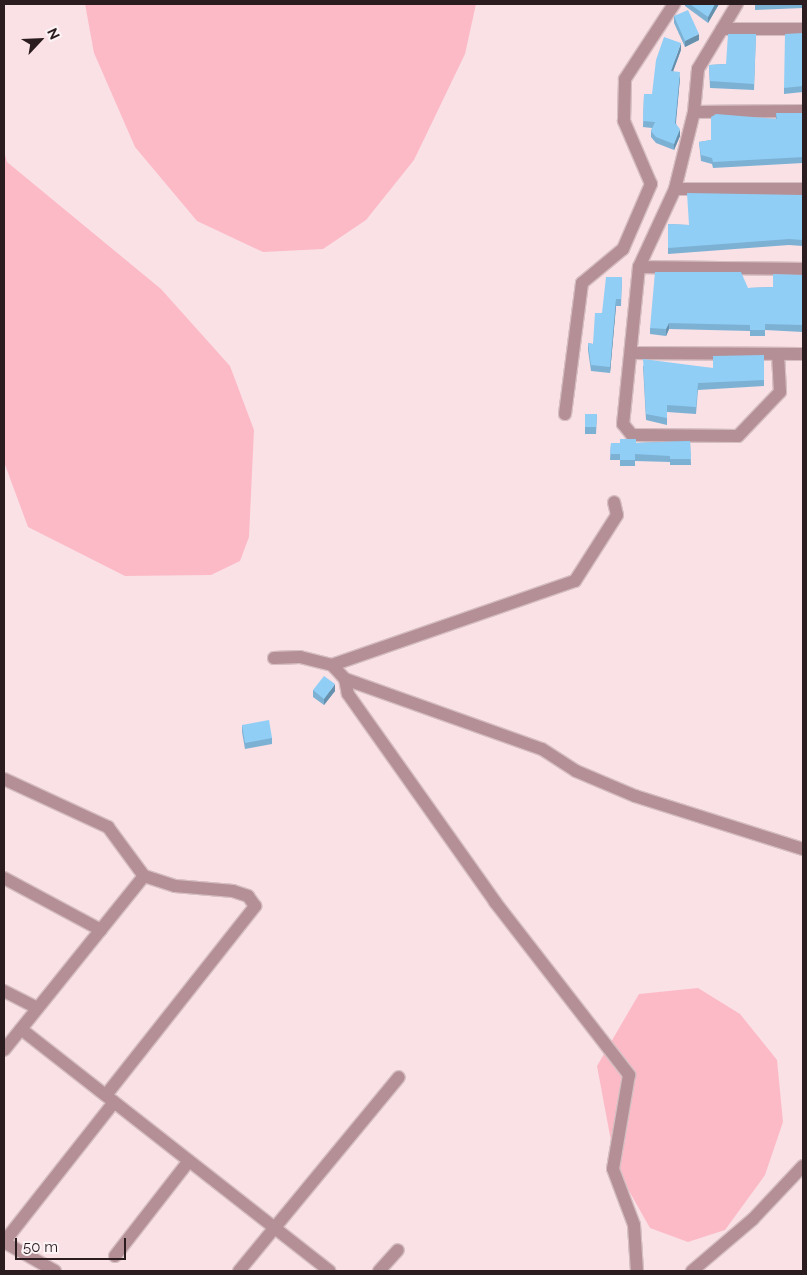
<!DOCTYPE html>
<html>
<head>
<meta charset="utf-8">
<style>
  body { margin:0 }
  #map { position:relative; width:807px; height:1275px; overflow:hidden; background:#fae1e6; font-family:Raleway,sans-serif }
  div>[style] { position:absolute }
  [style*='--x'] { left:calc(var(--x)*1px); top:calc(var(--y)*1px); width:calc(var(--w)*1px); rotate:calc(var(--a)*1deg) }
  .green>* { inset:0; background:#fcbac7 }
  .roads { filter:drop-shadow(1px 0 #d5bec2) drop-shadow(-1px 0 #d5bec2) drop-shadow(0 1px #d5bec2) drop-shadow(0 -1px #d5bec2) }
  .minor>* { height:12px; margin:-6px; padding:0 6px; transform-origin:6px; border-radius:6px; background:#b58f96 }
  .wall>* { inset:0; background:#7db1d4 }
  .shaded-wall>* { inset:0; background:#6690ac }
  .building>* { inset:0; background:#91cef6 }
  span { translate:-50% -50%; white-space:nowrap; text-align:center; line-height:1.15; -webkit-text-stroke:4.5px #fbf3f5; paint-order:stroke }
  .frame { position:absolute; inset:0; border:5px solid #2a1c1f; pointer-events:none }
  .north { position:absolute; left:15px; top:15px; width:50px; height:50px; -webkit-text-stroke:4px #fbf3f5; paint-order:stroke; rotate:65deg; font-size:14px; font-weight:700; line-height:20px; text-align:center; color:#2a1c1f }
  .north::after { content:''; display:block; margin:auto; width:18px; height:22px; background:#2a1c1f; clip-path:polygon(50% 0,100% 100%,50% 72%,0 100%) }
  .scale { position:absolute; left:15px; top:1238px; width:111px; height:22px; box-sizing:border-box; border:2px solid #2a1c1f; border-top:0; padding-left:6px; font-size:15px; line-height:18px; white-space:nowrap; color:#2a1c1f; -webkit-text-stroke:4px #fbf3f5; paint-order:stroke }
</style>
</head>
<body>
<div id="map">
  <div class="green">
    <div style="clip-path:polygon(85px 4px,476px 4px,465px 54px,414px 160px,366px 220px,323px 249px,263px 252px,197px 221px,135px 147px,94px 53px)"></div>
    <div style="clip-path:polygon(4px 151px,7px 162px,161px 289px,230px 366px,254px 430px,249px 537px,240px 561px,211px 575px,125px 576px,28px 527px,4px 462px)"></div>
    <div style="clip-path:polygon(698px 988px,740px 1014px,777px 1060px,783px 1122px,765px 1175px,725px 1230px,688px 1242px,650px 1228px,616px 1168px,597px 1066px,639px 994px)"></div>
  </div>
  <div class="roads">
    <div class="minor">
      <div style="--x:737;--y:4;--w:76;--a:121"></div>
      <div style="--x:698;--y:69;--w:43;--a:95.3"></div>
      <div style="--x:694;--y:112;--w:79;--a:103.9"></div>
      <div style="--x:675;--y:189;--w:86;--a:114.8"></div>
      <div style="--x:639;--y:267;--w:158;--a:95.8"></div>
      <div style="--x:623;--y:424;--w:14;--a:51"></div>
      <div style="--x:632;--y:435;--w:106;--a:0.5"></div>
      <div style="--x:738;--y:436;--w:61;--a:-46.3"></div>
      <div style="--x:780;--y:392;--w:38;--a:-93"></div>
      <div style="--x:722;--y:29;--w:81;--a:0"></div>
      <div style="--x:694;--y:112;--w:109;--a:-0.5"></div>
      <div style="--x:675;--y:189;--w:128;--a:0"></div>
      <div style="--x:639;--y:267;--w:164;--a:0.7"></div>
      <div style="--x:632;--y:353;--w:171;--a:0.3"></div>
      <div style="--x:565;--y:414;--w:132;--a:-82.6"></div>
      <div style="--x:582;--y:283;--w:53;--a:-39.7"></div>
      <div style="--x:623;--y:249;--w:71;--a:-66.7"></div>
      <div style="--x:651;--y:184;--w:69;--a:-113.2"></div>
      <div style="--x:624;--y:121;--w:42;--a:-88.6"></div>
      <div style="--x:625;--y:79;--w:90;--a:-56.8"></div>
      <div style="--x:274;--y:658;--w:26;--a:-2"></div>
      <div style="--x:300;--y:657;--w:33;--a:14"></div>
      <div style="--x:332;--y:665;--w:19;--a:47"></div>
      <div style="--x:345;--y:679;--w:15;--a:79"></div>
      <div style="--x:348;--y:694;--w:255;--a:54.7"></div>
      <div style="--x:495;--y:902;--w:219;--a:52.2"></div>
      <div style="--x:629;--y:1075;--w:95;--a:99.7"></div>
      <div style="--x:613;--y:1169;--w:60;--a:69.4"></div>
      <div style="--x:634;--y:1225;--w:46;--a:86.3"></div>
      <div style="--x:332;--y:665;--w:257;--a:-19.1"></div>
      <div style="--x:575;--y:581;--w:78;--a:-57.5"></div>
      <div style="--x:617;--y:515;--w:13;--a:-103"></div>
      <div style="--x:345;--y:679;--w:209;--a:19.6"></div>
      <div style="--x:542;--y:749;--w:40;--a:32.9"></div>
      <div style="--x:576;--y:771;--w:64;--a:23"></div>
      <div style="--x:635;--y:796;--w:176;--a:17.5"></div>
      <div style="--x:4;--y:779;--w:115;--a:24.8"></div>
      <div style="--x:108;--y:827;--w:61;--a:53.7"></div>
      <div style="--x:144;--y:876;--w:223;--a:128.8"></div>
      <div style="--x:4;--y:878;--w:110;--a:28.2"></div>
      <div style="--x:4;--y:991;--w:37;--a:27"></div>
      <div style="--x:21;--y:1029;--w:392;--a:38.1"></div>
      <div style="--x:106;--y:1095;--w:241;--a:-51.7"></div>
      <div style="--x:255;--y:906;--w:12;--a:-125"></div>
      <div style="--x:248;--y:896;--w:16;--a:-162"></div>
      <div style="--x:233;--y:891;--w:58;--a:-175.1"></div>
      <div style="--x:175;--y:886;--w:33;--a:-162"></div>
      <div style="--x:115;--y:1256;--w:120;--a:-52.1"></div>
      <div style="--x:55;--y:1271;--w:59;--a:-150.4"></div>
      <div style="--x:4;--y:1242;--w:178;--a:-51.8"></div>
      <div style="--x:239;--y:1271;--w:251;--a:-50.5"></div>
      <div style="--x:379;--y:1271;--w:28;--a:-48"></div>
      <div style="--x:692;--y:1271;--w:80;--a:-40.4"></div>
      <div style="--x:753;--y:1219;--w:73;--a:-46.7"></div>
    </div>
  </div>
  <div class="wall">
    <div style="clip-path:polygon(685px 4px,719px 4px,708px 23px,685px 6px)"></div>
    <div style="clip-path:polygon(755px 4px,803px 4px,803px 8px,755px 10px)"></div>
    <div style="clip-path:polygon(674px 16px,699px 40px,685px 47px,674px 23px)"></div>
    <div style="clip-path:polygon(803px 33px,803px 92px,784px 94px,784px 88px)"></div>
    <div style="clip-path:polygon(756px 34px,754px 90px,710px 88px,709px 65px,726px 64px)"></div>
    <div style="clip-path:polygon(681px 50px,673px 71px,680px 78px,676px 123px,680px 136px,674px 150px,656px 143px,651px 137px,651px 131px,652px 128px,643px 127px,644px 94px,652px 94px)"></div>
    <div style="clip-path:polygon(776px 113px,803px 113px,803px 163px,713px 168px,712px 164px,701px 161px,699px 142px,711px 140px,776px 119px)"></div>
    <div style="clip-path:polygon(803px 195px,803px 246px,789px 245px,668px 254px,668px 224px,689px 225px)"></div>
    <div style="clip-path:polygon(803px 275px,803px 332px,765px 330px,765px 336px,750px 336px,750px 331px,669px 329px,666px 336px,650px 334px,650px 328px,748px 288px,773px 287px)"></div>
    <div style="clip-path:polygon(622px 277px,621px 306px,616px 306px,610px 373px,591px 371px,588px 350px,588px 343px,593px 344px,602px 313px)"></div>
    <div style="clip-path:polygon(764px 355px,764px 386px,698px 390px,696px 414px,667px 412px,667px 425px,646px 420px,643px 366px,713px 368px)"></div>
    <div style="clip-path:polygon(585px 414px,597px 414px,596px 434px,585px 434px)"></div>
    <div style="clip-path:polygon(690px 441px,691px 465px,670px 465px,670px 462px,635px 461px,635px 466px,620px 466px,620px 460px,610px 460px,611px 443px,636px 443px)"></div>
    <div style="clip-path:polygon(313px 690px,335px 691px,324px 705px,313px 697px)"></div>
    <div style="clip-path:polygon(242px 725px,272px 738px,272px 744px,245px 749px,242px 732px)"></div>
  </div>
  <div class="shaded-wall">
    <div style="clip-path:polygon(715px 4px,719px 4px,708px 23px,708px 17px)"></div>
    <div style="clip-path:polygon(699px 34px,699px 40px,685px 47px,685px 41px)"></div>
    <div style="clip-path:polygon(681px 43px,681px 50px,671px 77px,671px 71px)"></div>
    <div style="clip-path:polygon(680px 72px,680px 78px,675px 129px,675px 123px)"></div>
    <div style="clip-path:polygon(680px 129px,680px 136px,674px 150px,674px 144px)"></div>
    <div style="clip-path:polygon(616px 299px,616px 306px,610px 373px,610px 367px)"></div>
    <div style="clip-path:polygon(669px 323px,669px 329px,666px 336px,666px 329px)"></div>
    <div style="clip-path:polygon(335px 684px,335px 691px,324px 705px,324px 699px)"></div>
  </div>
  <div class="building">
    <div style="clip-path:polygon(690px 4px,715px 4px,708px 17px)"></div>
    <div style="clip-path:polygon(688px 10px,699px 34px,685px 41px,674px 16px)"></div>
    <div style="clip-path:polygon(803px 33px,803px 86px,784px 88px,785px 34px)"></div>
    <div style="clip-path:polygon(728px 34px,756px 34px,754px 84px,710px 81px,709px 65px,726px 64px)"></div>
    <div style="clip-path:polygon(664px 37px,681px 43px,671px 71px,680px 72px,675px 123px,680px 129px,674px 144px,656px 137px,651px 131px,655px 122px,643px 121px,644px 94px,652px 94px,656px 60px)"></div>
    <div style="clip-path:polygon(776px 113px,803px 113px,803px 157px,713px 162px,712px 158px,701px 155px,699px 142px,711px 140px,711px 117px,716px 114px,777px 119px)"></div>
    <div style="clip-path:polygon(687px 193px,803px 195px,803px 240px,789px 239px,668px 248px,668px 224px,689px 225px)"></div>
    <div style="clip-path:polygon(655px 272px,741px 272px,748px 288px,773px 287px,773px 274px,803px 275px,803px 325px,765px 324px,765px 330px,750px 330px,750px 325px,669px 323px,666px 329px,650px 328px)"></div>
    <div style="clip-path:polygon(606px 277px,622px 277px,621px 299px,616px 299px,610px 367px,591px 365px,588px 343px,593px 344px,595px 313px,602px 313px)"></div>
    <div style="clip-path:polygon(764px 355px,764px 380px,698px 383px,696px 407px,667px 405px,667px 418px,646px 414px,643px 359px,713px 368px,713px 356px)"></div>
    <div style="clip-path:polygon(585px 414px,597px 414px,596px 427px,585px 427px)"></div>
    <div style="clip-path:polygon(620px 439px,636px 439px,636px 443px,690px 441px,691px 459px,670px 459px,670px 456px,635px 454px,635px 460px,620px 460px,620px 454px,610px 454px,611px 443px,620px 443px)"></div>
    <div style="clip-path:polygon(324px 676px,335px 684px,324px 699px,313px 690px)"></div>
    <div style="clip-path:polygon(269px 720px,272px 738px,245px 743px,242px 725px)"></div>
  </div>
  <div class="frame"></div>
  <div class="north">N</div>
  <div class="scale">50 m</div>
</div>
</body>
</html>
